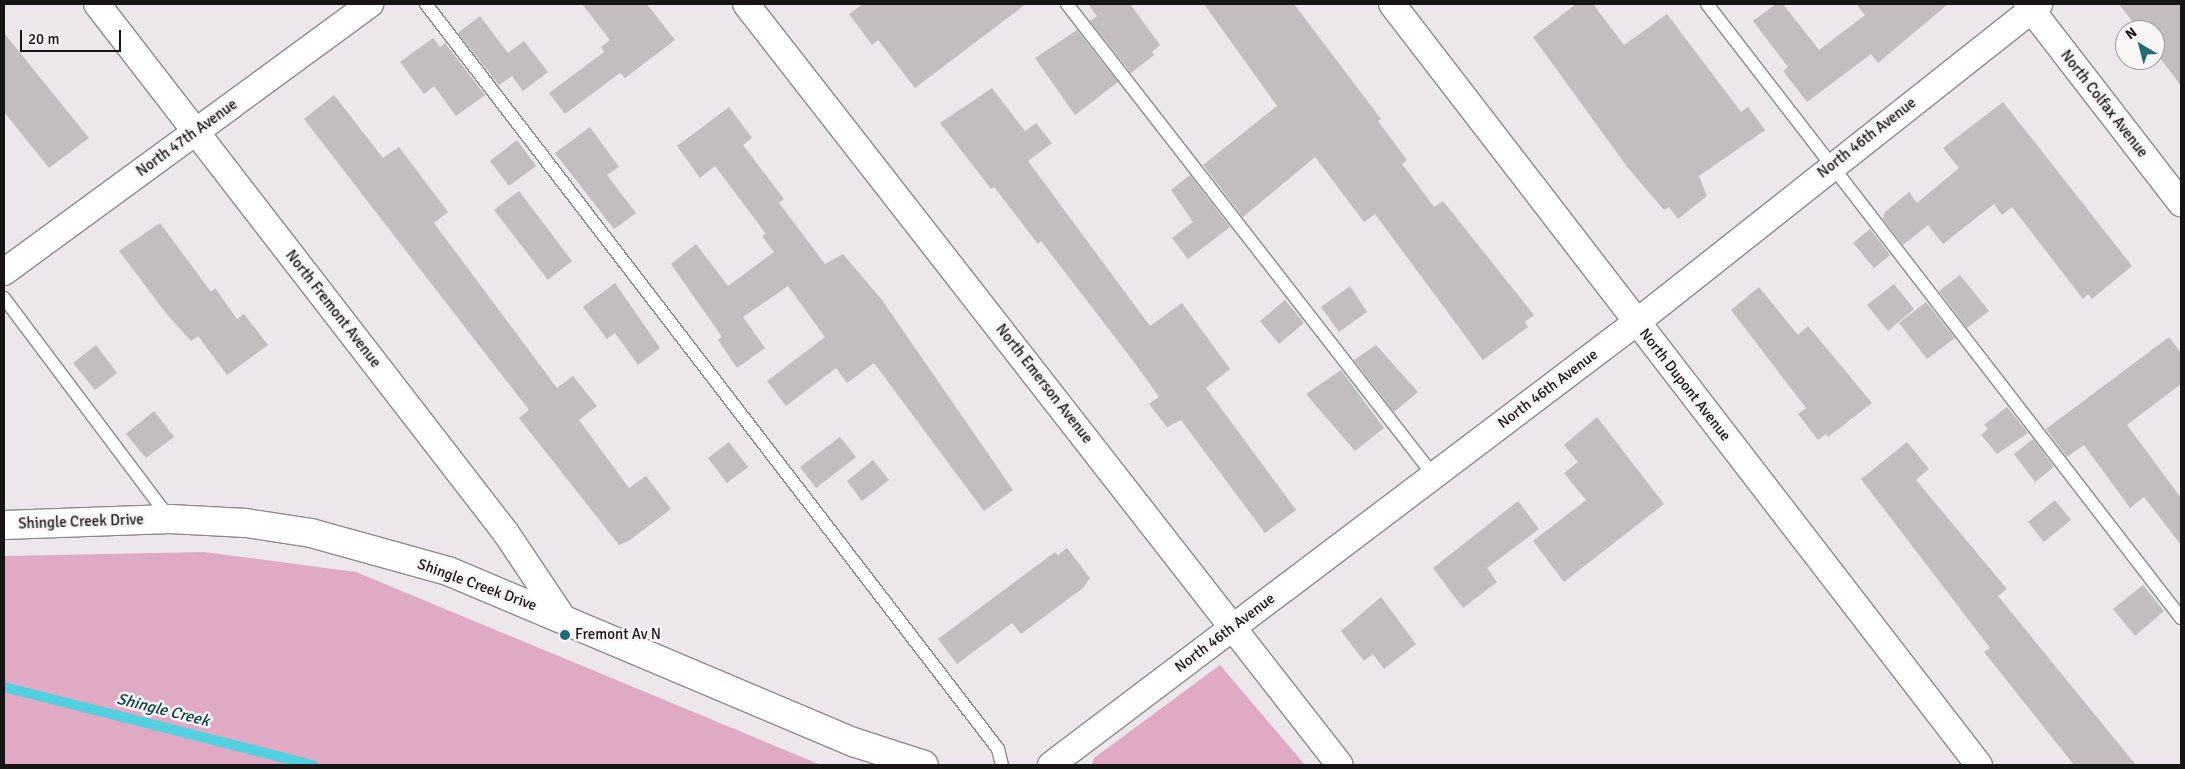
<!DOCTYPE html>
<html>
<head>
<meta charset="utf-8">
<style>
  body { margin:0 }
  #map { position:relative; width:2185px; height:769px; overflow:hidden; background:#ece7ea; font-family:Signika,sans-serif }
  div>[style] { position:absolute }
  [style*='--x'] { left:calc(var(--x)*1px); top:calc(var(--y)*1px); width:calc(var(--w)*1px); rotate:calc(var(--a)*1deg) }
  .green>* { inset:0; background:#e0aac5 }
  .stream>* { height:10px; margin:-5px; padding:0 5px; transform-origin:5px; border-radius:5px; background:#53d0df }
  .building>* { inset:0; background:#c2bdbf }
  .roads { filter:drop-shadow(1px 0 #8f8b8d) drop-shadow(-1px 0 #8f8b8d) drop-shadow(0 1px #8f8b8d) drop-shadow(0 -1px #8f8b8d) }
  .lane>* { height:12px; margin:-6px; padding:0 6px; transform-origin:6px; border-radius:6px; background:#fff }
  .street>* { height:26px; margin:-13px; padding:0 13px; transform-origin:13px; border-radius:13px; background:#fff }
  .secondary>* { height:28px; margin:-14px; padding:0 14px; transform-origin:14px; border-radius:14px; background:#fff }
  .dots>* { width:14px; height:14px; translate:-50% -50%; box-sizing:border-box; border:2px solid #faf5f7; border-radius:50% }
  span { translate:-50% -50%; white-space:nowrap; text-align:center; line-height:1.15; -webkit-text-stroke:5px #faf5f7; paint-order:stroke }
  .street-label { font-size:15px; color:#161415 }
  .poi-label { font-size:15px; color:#161415 }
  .left { translate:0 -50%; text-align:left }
  .water-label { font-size:16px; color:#094349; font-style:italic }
  .frame { position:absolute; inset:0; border:5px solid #161415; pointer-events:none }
  .north { position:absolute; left:2115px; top:20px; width:50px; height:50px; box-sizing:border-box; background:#faf5f7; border:1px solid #9f9b9d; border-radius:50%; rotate:323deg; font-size:14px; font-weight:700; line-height:20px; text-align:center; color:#161415 }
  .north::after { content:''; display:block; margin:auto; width:18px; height:22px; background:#216b74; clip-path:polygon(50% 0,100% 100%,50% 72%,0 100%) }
  .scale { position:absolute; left:20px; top:30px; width:101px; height:22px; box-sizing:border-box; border:2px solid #161415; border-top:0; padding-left:6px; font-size:15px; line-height:18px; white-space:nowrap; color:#161415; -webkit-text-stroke:4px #faf5f7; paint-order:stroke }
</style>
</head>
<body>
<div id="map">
  <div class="green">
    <div style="clip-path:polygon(204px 552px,356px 572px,821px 765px,4px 765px,4px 556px)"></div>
    <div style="clip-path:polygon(1220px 665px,1305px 765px,1092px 764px,1094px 758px)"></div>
  </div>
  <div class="stream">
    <div style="--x:4;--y:687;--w:319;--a:14.2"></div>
  </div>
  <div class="building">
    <div style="clip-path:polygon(582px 4px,647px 4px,675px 40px,625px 78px,620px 73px,565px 114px,549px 93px,604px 52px,601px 47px,610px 40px)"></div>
    <div style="clip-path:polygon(863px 4px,1026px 4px,915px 88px,878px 40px,872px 45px,849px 14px)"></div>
    <div style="clip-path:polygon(1088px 4px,1130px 4px,1160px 45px,1152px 52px,1154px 55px,1131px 73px,1090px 21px,1097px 16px)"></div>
    <div style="clip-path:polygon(1204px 4px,1294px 4px,1381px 119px,1378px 121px,1407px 160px,1402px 164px,1434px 207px,1443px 201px,1534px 315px,1525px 322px,1528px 327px,1483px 360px,1375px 214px,1364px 222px,1315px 157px,1243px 217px,1203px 165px,1277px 106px)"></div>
    <div style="clip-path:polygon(1576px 4px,1593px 4px,1624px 45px,1667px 14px,1741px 112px,1748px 107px,1765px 130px,1699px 176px,1707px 196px,1678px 219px,1669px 207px,1664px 210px,1628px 168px,1533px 37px)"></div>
    <div style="clip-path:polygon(1776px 4px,1783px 4px,1819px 50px,1865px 15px,1856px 4px,1948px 4px,1878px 63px,1871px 54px,1807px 102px,1783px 71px,1788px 67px,1753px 21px)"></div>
    <div style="clip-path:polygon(2119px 4px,2181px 4px,2181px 86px,2155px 51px,2155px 30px,2139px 30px)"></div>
    <div style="clip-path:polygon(480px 16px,508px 53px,524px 41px,548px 72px,523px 91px,512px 76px,499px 85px,458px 33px)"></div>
    <div style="clip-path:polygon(1077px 30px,1118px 82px,1075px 115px,1035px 58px)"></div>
    <div style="clip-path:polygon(4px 33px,89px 138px,49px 168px,4px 112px)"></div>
    <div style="clip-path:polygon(433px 38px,440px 47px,445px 43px,485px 95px,456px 116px,434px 86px,424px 94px,400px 62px)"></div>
    <div style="clip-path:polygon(992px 88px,1025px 131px,1036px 123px,1052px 143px,1028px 161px,1150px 326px,1182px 303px,1230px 369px,1206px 388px,1296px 510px,1265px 533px,1181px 420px,1167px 427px,1149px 404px,1159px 397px,1134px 362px,1041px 241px,1038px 244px,994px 187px,991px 189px,940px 123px)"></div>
    <div style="clip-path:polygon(334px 95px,383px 158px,399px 147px,448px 212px,434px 223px,557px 388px,573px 376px,597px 406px,579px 420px,629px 488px,646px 476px,671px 509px,630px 540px,619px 545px,519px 418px,529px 410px,304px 119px)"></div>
    <div style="clip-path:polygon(2003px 102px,2132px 266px,2092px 299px,2088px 294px,2083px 299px,2012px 207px,2002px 215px,1994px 204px,1943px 244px,1928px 225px,1903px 245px,1883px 219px,1885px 212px,1909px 192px,1917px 203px,1959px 168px,1943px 148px)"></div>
    <div style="clip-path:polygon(729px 107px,752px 138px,743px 145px,784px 199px,779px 203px,825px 264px,843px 254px,882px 300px,1013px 490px,984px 511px,874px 363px,847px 383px,836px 368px,786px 406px,767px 381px,825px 337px,788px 286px,743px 317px,765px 348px,737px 368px,718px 340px,722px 337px,671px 264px,696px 244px,728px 286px,774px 252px,762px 236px,766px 234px,715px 166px,700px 178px,677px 146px)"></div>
    <div style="clip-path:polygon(590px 127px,619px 167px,607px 175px,636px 213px,614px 229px,555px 153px)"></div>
    <div style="clip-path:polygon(517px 140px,536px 166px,509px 186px,490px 161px)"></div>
    <div style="clip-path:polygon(1190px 175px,1230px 227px,1188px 259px,1172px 238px,1193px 222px,1171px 190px)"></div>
    <div style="clip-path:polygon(519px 191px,572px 261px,548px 280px,494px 210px)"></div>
    <div style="clip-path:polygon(160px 223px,211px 292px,215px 288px,237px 319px,244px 314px,268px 345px,227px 375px,198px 336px,191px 341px,169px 317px,119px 251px)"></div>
    <div style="clip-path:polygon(1870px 229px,1890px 255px,1874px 268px,1853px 243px)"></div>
    <div style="clip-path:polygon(1960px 275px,1989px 311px,1967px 328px,1939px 291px)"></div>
    <div style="clip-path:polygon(615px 283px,660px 348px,638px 365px,615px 333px,607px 339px,583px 307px)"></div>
    <div style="clip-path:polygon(1894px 284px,1914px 309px,1888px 331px,1867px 305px)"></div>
    <div style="clip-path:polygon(1350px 286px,1367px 312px,1339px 332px,1321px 307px)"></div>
    <div style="clip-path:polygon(1759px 287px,1798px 335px,1808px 326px,1872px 403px,1828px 437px,1826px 434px,1818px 440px,1798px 414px,1806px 408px,1731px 310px)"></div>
    <div style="clip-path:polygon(1285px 300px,1304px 323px,1279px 344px,1260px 321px)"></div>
    <div style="clip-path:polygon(1926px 302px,1955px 338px,1927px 359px,1899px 323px)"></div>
    <div style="clip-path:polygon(2169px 337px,2181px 353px,2181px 384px,2127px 425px,2181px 498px,2181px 545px,2144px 497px,2130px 508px,2084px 445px,2067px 457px,2046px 429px)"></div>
    <div style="clip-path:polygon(96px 345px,117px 373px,95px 390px,73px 363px)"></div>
    <div style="clip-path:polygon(1376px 345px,1418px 392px,1394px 412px,1354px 360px)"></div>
    <div style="clip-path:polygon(1341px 370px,1384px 428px,1355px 451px,1306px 394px)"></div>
    <div style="clip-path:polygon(2007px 407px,2028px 433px,1997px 454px,1981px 435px,1988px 429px,1984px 425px)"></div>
    <div style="clip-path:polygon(154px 411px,174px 437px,146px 458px,126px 434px)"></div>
    <div style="clip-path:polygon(1597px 417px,1664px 504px,1564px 582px,1533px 541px,1586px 500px,1564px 473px,1578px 462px,1564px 445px)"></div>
    <div style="clip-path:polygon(840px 437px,856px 457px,816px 488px,800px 467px)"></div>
    <div style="clip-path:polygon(2033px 439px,2054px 467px,2035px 482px,2014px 454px)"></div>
    <div style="clip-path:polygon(729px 442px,748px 467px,727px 483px,708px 458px)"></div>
    <div style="clip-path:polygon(1907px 442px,1929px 469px,1916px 480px,2007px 589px,1998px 596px,2136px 765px,2074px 765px,1984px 652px,1990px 648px,1861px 479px)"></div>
    <div style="clip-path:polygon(873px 460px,889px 480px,862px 501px,847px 481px)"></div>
    <div style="clip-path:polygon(2055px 500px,2071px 520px,2044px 542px,2028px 522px)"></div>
    <div style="clip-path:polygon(1518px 501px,1539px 529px,1487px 568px,1497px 582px,1463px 608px,1433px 568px)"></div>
    <div style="clip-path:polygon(1067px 548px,1090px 578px,1083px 588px,1021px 634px,1012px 623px,957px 664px,938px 639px,1055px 552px,1058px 555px)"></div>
    <div style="clip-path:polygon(2143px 585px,2164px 611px,2135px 636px,2113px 609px)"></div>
    <div style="clip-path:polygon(1381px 597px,1416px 644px,1384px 669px,1373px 654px,1364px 661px,1341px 631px)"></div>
  </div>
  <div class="roads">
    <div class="lane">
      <div style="--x:426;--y:4;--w:939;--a:52.48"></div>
      <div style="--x:998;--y:749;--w:16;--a:76"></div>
      <div style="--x:1067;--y:4;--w:598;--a:52.13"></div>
      <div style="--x:1707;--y:4;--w:776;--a:52.33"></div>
      <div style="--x:4;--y:298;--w:275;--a:53.1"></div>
    </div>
    <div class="street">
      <div style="--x:97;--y:4;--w:669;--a:52.29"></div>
      <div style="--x:506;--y:533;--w:102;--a:56.2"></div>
      <div style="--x:746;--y:4;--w:965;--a:52.03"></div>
      <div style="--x:1392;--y:4;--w:961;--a:52.36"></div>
      <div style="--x:2027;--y:4;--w:252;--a:52.3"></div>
      <div style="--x:4;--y:272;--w:454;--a:-36.2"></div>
      <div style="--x:1051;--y:765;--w:735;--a:-37.09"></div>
      <div style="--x:1637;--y:322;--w:513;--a:-38.35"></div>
    </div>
    <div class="secondary">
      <div style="--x:4;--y:525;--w:166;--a:-2.1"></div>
      <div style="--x:170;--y:519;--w:76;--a:3"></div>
      <div style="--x:246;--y:523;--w:66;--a:8.7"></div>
      <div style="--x:311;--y:533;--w:142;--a:15.5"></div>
      <div style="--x:448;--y:571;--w:443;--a:22.9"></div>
      <div style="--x:856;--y:743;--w:71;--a:17.9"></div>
    </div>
  </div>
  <div class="dots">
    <div style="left:565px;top:635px;background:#216b74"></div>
  </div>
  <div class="street-label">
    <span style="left:2104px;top:104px;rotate:52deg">North Colfax Avenue</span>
    <span style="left:187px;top:138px;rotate:-36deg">North 47th Avenue</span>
    <span style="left:1867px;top:138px;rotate:-38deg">North 46th Avenue</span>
    <span style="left:333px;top:309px;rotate:52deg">North Fremont Avenue</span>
    <span style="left:1044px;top:384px;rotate:52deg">North Emerson Avenue</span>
    <span style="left:1685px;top:385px;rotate:52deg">North Dupont Avenue</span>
    <span style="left:1548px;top:389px;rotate:-37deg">North 46th Avenue</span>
    <span style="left:81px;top:522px;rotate:-2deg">Shingle Creek Drive</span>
    <span style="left:477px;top:585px;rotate:20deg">Shingle Creek Drive</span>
    <span style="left:1225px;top:633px;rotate:-37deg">North 46th Avenue</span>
  </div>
  <div class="poi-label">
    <span class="left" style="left:575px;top:635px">Fremont Av N</span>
  </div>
  <div class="water-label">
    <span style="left:163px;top:710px;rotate:14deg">Shingle Creek</span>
  </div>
  <div class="frame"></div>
  <div class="north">N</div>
  <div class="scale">20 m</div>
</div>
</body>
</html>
